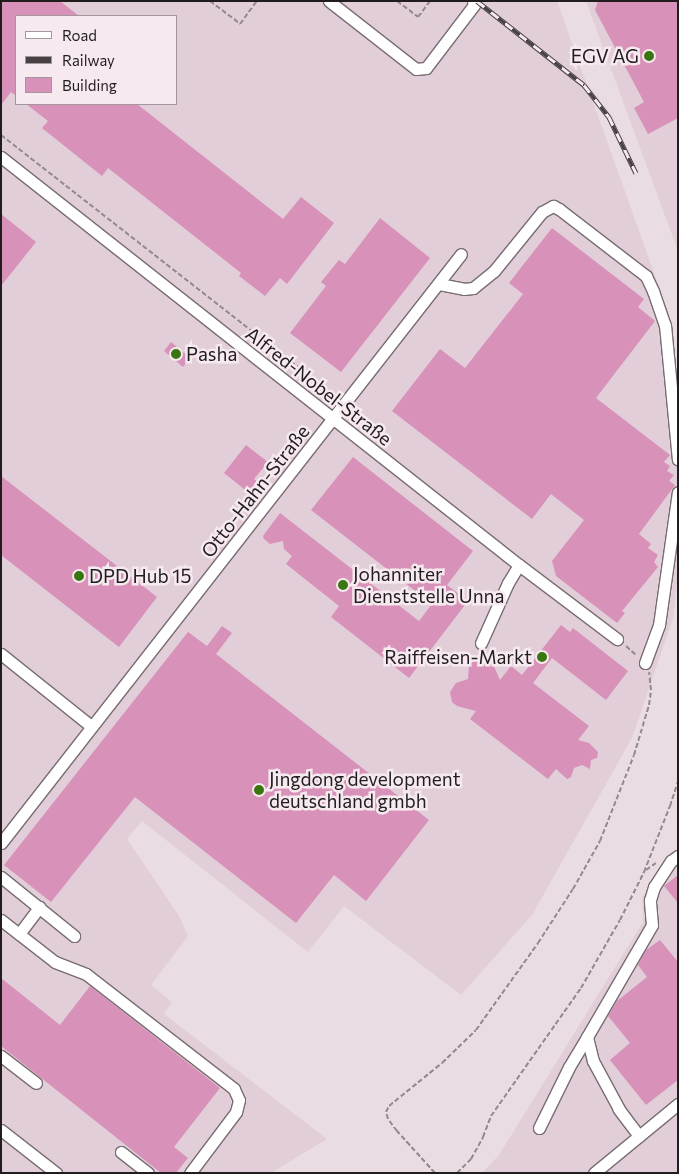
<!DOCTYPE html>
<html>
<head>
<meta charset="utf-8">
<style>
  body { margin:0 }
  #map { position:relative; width:679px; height:1174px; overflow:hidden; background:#e9dce2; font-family:Commissioner,sans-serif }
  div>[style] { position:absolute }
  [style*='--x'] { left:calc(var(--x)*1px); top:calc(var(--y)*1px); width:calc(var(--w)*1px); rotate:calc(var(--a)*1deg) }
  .built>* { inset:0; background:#e2ced8 }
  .building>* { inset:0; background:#d891b8 }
  .path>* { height:2px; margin-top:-1px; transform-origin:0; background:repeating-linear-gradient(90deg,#92898d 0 5px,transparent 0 7.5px) }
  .roads { filter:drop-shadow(1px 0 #776c72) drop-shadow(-1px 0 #776c72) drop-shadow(0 1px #776c72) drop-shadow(0 -1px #776c72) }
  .minor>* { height:11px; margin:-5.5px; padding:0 5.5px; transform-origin:5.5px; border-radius:5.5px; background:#fff }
  .rail>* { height:5px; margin-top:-2.5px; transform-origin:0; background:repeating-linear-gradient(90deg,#f6e9f0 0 9px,#474144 0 18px); box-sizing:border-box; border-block:1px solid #474144 }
  .dots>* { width:14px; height:14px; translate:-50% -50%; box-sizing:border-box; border:2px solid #f6e9f0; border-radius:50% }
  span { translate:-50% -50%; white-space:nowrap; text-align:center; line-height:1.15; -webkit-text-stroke:5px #f6e9f0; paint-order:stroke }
  .poi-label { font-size:19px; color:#211d1f }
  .right { translate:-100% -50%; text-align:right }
  .left { translate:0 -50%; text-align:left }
  .street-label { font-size:19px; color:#211d1f }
  .frame { position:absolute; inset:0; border:2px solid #211d1f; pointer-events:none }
  .legend { position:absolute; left:15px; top:15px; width:162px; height:90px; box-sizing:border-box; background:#f6e9f0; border:1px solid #a1979c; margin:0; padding:6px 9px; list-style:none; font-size:15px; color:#211d1f }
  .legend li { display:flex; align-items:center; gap:10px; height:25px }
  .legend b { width:25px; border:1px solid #a1979c }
</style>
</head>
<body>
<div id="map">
  <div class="built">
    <div style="clip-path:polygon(evenodd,1px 1px,557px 1px,668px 312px,678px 387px,678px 575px,673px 618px,632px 738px,532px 915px,461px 995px,344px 906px,308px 952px,142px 821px,127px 839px,179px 916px,188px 936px,151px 985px,172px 1002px,164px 1014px,327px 1139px,271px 1173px,1px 1173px,1px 1px,16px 16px,176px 16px,176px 104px,16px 104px,16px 16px)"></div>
    <div style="clip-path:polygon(586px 1px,678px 1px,678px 251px)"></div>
    <div style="clip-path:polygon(678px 852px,678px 1173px,482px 1173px,499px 1155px,643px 922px,642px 898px,665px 862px)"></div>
  </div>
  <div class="building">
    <div style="clip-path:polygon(1px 1px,60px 1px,79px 16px,16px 16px,16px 96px,11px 92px,1px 105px)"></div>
    <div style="clip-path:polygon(598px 1px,678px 1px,678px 118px,648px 134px,634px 108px,644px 102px,595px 10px)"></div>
    <div style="clip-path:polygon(26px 104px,137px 104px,283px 219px,301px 197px,334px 223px,287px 284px,280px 278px,265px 296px,239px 276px,241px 273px,108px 168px,102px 176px,42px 128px,48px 121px)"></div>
    <div style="clip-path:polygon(1px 214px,36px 242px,1px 286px)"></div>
    <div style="clip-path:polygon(380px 218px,430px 258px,341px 372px,290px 333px,326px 286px,321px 282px,339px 260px,345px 264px)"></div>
    <div style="clip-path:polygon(552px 228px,644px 299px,638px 307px,655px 321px,596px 398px,670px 455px,664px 462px,670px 466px,667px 471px,674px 475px,669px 481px,675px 485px,639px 534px,651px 544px,648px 548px,658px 555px,654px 562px,658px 567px,622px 611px,625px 613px,617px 623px,556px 576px,552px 561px,584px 520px,551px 494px,532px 519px,392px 411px,440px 349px,465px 368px,523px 294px,509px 283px)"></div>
    <div style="clip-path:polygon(171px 342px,190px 358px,183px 367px,164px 351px)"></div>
    <div style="clip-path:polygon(246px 445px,268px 462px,254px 479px,258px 482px,249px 493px,224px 473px)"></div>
    <div style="clip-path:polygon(353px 457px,473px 551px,447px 585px,468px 601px,409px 678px,331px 617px,339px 606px,286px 564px,292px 556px,284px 549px,283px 541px,270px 544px,264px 539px,263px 536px,280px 513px,419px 621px,432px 604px,311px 510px)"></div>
    <div style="clip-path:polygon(1px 476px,157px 597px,119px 647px,1px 555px)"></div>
    <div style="clip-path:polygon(561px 625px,570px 632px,573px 628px,628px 671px,606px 700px,552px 658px,533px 683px,589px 726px,578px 740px,589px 743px,598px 752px,597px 758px,591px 760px,590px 769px,582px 765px,574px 768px,571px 777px,567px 779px,556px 769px,548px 779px,470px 719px,476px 711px,457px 706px,452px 702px,450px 692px,456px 683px,468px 679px,469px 665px,479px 657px,492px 662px,500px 680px,511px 666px,522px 675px)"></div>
    <div style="clip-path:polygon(222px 626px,232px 633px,216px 654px,429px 820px,366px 901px,334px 875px,296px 923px,135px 797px,51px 902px,4px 865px,188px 632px,207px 646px)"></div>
    <div style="clip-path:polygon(678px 875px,678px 903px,664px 886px)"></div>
    <div style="clip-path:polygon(660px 940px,678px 962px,678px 1080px,646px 1105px,610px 1060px,630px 1043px,608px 1016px,617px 1001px,647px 977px,638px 965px,646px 950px)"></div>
    <div style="clip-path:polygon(1px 978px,60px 1025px,90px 986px,220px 1088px,174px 1147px,188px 1158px,176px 1173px,161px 1173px,1px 1046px)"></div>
  </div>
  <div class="path">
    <div style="--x:210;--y:1;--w:38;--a:37"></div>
    <div style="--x:240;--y:24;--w:29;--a:-54"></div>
    <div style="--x:397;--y:1;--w:26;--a:37"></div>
    <div style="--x:418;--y:17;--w:20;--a:-53"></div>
    <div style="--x:1;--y:135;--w:425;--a:38"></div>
    <div style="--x:626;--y:646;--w:13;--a:42"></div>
    <div style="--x:646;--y:870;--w:12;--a:-35"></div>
    <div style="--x:435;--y:1173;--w:57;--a:-132.1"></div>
    <div style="--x:397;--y:1131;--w:15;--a:-127"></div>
    <div style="--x:388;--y:1119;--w:7;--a:-106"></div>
    <div style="--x:386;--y:1112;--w:7;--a:-63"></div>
    <div style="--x:389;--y:1106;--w:68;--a:-39.1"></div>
    <div style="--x:442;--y:1063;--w:47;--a:-44.1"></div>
    <div style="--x:476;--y:1030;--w:107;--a:-54.5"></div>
    <div style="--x:538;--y:943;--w:64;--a:-57.1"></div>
    <div style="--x:573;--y:889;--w:55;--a:-60.6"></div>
    <div style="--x:600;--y:841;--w:92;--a:-68.4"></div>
    <div style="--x:634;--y:755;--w:52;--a:-73.3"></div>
    <div style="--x:649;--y:705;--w:15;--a:-82"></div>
    <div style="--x:651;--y:690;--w:18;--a:-96"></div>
    <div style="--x:457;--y:1173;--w:20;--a:-45"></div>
    <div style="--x:471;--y:1159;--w:25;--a:-61"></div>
    <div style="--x:483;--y:1137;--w:22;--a:-69"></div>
    <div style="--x:491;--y:1116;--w:156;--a:-54.9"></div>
    <div style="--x:581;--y:988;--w:78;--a:-60.2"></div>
    <div style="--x:620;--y:920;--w:54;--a:-63.4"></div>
    <div style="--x:644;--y:872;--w:71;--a:-68.5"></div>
    <div style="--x:670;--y:806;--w:25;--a:-72"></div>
  </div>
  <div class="roads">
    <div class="minor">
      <div style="--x:329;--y:1;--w:110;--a:38"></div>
      <div style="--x:416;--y:69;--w:10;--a:-6"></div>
      <div style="--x:426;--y:68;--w:79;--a:-52.7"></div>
      <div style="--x:474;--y:5;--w:4;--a:-104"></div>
      <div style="--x:1;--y:157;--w:659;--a:38.23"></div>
      <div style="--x:519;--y:565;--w:123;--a:37.1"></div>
      <div style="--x:439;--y:284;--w:25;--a:11"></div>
      <div style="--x:464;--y:289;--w:9;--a:-6"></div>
      <div style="--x:473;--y:288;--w:27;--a:-39"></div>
      <div style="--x:494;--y:271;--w:76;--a:-50.9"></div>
      <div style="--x:542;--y:212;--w:13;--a:-29"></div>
      <div style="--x:553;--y:206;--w:7;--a:27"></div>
      <div style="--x:559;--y:209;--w:110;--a:37.6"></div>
      <div style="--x:646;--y:276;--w:17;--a:65"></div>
      <div style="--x:653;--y:291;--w:36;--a:71"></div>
      <div style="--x:665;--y:325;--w:135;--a:84.5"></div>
      <div style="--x:481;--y:643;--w:66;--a:-65.8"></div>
      <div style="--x:508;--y:583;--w:21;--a:-59"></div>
      <div style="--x:1;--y:654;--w:115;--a:38.7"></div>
      <div style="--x:645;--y:663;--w:40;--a:-69.8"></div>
      <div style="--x:659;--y:625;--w:134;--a:-81.9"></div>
      <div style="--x:1;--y:843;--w:747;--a:-52.01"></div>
      <div style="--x:1;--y:877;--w:94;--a:38.9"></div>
      <div style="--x:1;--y:920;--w:68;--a:37.9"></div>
      <div style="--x:55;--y:962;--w:33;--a:21"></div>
      <div style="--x:86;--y:974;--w:187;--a:37.8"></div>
      <div style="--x:234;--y:1089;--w:12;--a:66"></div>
      <div style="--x:239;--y:1100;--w:12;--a:104"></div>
      <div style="--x:236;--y:1112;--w:76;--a:127"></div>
      <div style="--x:19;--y:934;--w:34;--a:-53"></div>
      <div style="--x:1;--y:1056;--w:44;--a:37.6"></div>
      <div style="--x:539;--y:1128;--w:68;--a:-63.8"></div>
      <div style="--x:569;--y:1067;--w:35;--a:-59"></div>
      <div style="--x:1;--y:1130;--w:70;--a:38"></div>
      <div style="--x:639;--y:1136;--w:34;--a:-127"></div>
      <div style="--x:619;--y:1109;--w:55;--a:-118.4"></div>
      <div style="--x:593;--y:1061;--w:25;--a:-104"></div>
      <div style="--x:587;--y:1037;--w:129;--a:-59.9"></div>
      <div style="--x:652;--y:925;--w:25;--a:-95"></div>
      <div style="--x:650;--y:900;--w:14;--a:-73"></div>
      <div style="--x:654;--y:887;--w:31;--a:-57"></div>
      <div style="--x:671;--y:861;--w:9;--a:-36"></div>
      <div style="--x:121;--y:1152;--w:34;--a:38"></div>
      <div style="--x:594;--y:1173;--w:109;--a:-39.4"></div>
    </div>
  </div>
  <div class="rail">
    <div style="--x:477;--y:1;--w:136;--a:38.1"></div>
    <div style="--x:584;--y:85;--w:41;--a:52"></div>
    <div style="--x:609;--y:117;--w:62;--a:64.3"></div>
  </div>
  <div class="dots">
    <div style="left:649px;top:56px;background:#3a760f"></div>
    <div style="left:176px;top:354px;background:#3a760f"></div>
    <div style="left:79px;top:576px;background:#3a760f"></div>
    <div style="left:343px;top:585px;background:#3a760f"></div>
    <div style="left:542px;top:657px;background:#3a760f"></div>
    <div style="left:259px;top:790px;background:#3a760f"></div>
  </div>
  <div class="poi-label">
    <span class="right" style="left:639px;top:56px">EGV AG</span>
    <span class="left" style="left:186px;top:354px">Pasha</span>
    <span class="left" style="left:353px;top:585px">Johanniter<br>Dienststelle Unna</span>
    <span class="left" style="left:89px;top:576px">DPD Hub 15</span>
    <span class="right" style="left:532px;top:657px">Raiffeisen-Markt</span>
    <span class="left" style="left:269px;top:790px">Jingdong development<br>deutschland gmbh</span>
  </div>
  <div class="street-label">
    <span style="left:319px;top:386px;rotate:38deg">Alfred-Nobel-Straße</span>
    <span style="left:255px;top:491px;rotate:-52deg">Otto-Hahn-Straße</span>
  </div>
  <div class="frame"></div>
  <ul class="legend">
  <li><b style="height:6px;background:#fff"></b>Road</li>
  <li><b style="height:6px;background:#474144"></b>Railway</li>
  <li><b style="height:14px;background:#d891b8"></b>Building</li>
  </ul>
</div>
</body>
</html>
